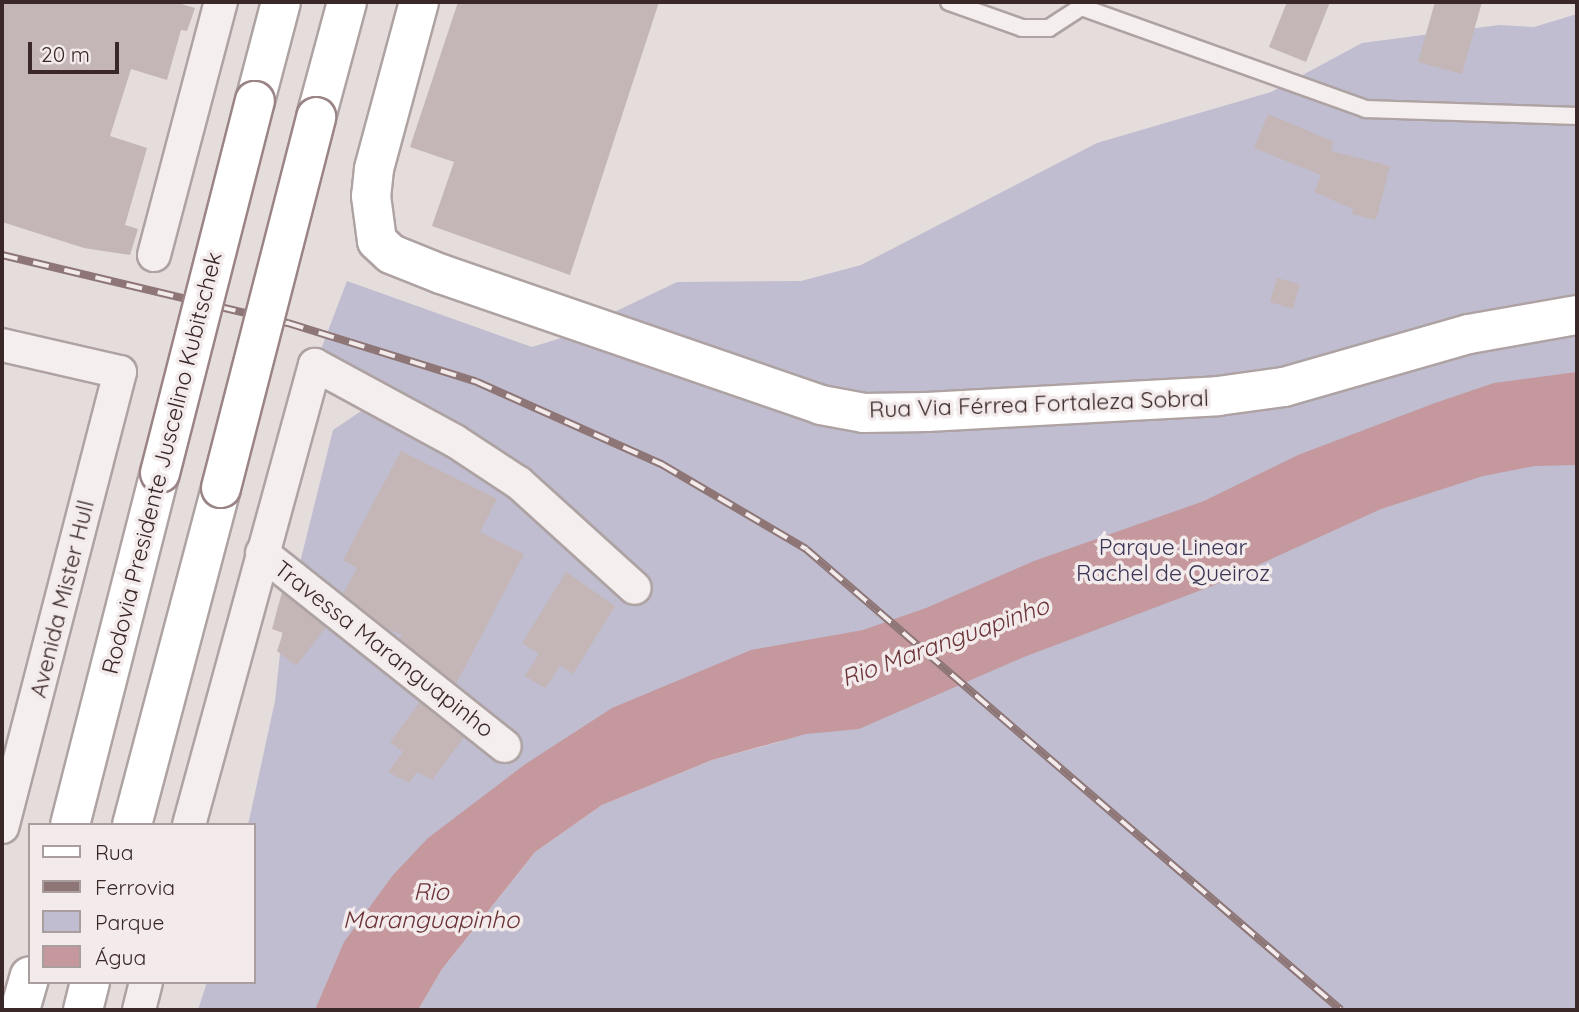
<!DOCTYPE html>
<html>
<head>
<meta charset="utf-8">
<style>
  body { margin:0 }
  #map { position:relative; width:1579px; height:1012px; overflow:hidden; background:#e5dcdc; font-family:Quicksand,sans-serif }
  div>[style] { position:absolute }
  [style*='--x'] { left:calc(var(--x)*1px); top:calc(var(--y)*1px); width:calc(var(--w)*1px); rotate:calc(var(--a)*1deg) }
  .green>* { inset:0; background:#bfbdcf }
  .water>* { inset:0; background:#c4989d }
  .building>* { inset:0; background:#c4b6b6 }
  .roads { filter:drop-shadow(2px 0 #aea2a2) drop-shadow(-2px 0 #aea2a2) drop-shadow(0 2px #aea2a2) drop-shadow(0 -2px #aea2a2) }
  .service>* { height:16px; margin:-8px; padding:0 8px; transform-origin:8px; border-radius:8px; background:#f4eeee }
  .minor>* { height:32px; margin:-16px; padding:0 16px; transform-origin:16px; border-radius:16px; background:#f4eeee }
  .secondary>* { height:38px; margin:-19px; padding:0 19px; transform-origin:19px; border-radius:19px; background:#fff }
  .trunk>* { height:38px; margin:-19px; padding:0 19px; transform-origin:19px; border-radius:19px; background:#fff }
  .rail>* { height:8px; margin-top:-4px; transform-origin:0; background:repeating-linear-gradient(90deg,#f3ebeb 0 16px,#8e7676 0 32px); box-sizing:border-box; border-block:2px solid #8e7676 }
  .bridges { filter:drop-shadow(2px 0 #9b8485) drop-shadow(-2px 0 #9b8485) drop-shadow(0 2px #9b8485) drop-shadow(0 -2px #9b8485) }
  .trunk-bridge>* { height:38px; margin:-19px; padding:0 19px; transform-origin:19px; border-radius:19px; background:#fff }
  span { translate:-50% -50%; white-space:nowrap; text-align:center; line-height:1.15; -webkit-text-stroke:7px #f3ebeb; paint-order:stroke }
  .street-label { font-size:23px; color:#3a2727 }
  .park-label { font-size:23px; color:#3b3555 }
  .water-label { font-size:24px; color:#6b3337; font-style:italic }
  .frame { position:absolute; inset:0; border:4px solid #3a2727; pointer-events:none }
  .legend { position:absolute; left:28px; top:823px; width:228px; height:161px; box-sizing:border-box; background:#f3ebeb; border:2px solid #a99d9d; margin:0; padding:9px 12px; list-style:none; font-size:21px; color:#3a2727 }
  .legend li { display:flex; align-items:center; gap:14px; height:35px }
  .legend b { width:35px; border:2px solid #a99d9d }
  .scale { position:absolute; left:28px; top:42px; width:91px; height:32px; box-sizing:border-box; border:4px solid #3a2727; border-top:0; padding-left:9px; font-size:21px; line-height:24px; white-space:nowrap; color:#3a2727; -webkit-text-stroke:5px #f3ebeb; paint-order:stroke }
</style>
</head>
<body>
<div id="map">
  <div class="green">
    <div style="clip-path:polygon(1577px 14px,1577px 1010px,418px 1010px,442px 969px,535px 852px,602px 805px,712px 760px,783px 741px,598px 756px,381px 1010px,198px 1010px,207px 982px,254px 982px,254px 825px,248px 825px,275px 701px,282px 635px,333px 430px,388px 393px,318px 357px,347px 281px,532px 347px,558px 339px,677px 282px,801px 281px,861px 265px,1097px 143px,1271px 92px,1362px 43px,1499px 25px,1534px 27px)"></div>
  </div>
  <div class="water">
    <div style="clip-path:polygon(1577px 372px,1577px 465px,1535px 466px,1483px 476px,1381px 509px,1212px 586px,1024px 657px,859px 729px,806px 734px,712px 760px,602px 805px,535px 852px,442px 969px,418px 1010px,315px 1010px,344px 942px,393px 875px,428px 838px,524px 765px,612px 708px,751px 650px,863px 630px,926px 608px,1034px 561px,1204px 501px,1298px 455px,1435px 403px,1494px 383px)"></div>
  </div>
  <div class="building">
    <div style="clip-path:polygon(2px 2px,175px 2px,195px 8px,187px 31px,181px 30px,167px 80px,131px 69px,110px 136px,147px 148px,125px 225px,138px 229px,130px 255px,84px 248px,2px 222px)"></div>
    <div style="clip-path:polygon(458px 2px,659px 2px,570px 275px,432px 226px,454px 162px,410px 147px)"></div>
    <div style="clip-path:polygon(1287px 2px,1330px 2px,1306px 62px,1269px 47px)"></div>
    <div style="clip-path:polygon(1435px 2px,1482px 2px,1462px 74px,1418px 62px)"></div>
    <div style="clip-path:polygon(1268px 114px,1334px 142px,1331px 151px,1390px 166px,1376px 220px,1352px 214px,1353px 209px,1314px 192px,1321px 175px,1254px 148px)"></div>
    <div style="clip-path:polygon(1277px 278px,1300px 284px,1293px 309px,1270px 302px)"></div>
    <div style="clip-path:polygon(401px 451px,497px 499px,480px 532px,524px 554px,456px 684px,400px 639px,402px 635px,386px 628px,343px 594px,357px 568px,343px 560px)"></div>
    <div style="clip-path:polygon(566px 572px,615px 606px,573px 674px,560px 666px,545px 688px,525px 676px,539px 654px,522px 643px)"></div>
    <div style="clip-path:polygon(282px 592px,326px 627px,296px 666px,277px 651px,283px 633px,272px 629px)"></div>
    <div style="clip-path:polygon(420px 702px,464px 737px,432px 780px,417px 772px,409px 783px,388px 772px,403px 752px,390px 742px)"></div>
  </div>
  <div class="roads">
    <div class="service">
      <div style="--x:949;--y:2;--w:77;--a:19.6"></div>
      <div style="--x:1022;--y:28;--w:27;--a:0"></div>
      <div style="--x:1049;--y:28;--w:38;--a:-33"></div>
      <div style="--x:1081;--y:7;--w:303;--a:19.7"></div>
      <div style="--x:1366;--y:109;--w:211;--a:1.9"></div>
    </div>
    <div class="minor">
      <div style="--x:154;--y:255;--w:262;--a:-75.2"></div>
      <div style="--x:2;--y:345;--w:121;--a:12.9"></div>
      <div style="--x:120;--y:372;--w:470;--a:104.5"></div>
      <div style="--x:262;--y:553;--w:310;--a:38.5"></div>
      <div style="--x:189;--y:825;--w:477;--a:-74.7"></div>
      <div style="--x:315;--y:365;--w:159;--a:28.5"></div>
      <div style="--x:455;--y:441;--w:77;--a:33.3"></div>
      <div style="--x:519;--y:483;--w:156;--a:42.2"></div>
      <div style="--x:139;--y:1010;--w:29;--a:-76"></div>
    </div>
    <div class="secondary">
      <div style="--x:419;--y:2;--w:173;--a:105.1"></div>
      <div style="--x:374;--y:169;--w:27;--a:96"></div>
      <div style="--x:371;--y:196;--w:45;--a:82.4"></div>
      <div style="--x:377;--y:241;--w:19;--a:43"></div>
      <div style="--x:391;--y:254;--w:54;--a:21.8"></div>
      <div style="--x:441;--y:274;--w:402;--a:19"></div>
      <div style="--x:821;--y:405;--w:44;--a:10.5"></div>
      <div style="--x:864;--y:413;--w:63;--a:-0.9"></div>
      <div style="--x:927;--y:412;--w:291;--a:-3.1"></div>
      <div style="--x:1218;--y:396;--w:67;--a:-7.8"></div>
      <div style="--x:1284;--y:387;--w:192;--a:-16"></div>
      <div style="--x:1469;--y:334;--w:110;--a:-10"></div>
    </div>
    <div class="trunk">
      <div style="--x:255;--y:101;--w:102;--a:-75.3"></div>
      <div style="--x:316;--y:117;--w:119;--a:-74.9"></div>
      <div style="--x:70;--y:825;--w:363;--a:-75.7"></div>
      <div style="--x:132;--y:825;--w:349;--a:-75.2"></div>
      <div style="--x:20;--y:1010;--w:35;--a:-74"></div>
      <div style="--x:83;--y:1010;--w:29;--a:-76"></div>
    </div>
  </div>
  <div class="rail">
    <div style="--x:2;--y:255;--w:294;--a:13.4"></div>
    <div style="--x:288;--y:323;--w:198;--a:17.3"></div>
    <div style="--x:477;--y:382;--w:204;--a:24"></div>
    <div style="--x:663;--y:465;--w:166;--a:30.4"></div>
    <div style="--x:806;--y:549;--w:706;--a:40.75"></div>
  </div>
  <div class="bridges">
    <div class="trunk-bridge">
      <div style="--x:160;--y:473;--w:384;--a:-75.7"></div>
      <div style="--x:221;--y:488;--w:383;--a:-75.6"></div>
    </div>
  </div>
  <div class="street-label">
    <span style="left:1039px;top:404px;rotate:-2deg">Rua Via Férrea Fortaleza Sobral</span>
    <span style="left:162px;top:463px;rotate:-76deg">Rodovia Presidente Juscelino Kubitschek</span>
    <span style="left:62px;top:599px;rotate:-76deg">Avenida Mister Hull</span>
    <span style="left:384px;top:649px;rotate:38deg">Travessa Maranguapinho</span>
  </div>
  <div class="park-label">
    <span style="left:1173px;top:560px">Parque Linear<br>Rachel de Queiroz</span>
  </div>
  <div class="water-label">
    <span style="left:945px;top:642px;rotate:-20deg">Rio Maranguapinho</span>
    <span style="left:431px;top:906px">Rio<br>Maranguapinho</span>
  </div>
  <div class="frame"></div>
  <ul class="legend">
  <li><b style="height:9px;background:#fff"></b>Rua</li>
  <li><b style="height:9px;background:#8e7676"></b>Ferrovia</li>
  <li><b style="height:19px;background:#bfbdcf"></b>Parque</li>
  <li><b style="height:19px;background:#c4989d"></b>Água</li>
  </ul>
  <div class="scale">20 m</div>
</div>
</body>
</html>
